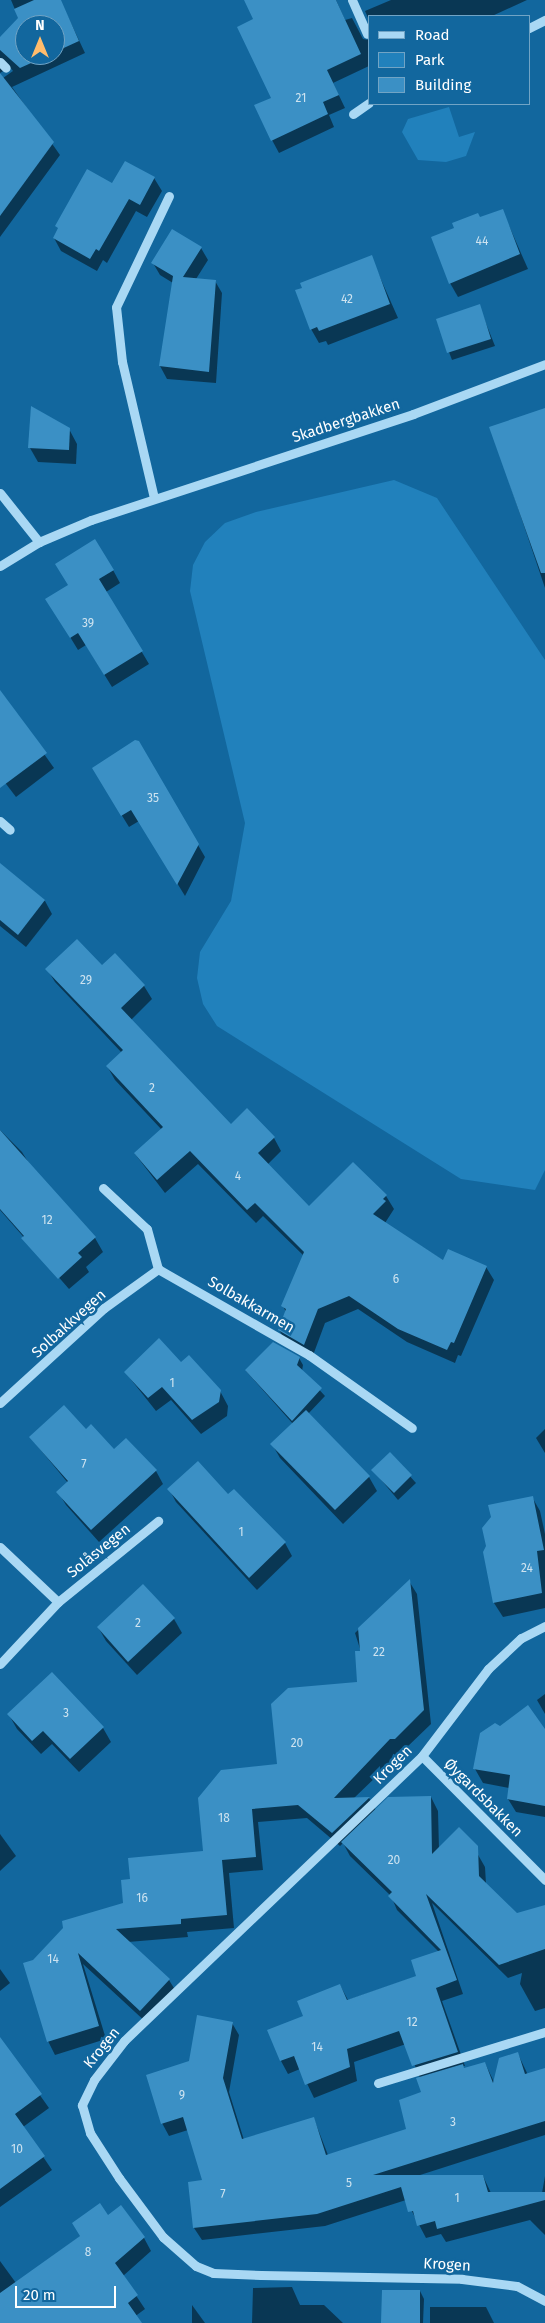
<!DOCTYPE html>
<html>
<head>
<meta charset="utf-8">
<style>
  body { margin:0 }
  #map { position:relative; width:545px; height:2323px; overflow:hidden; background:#12679e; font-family:"Fira Sans",sans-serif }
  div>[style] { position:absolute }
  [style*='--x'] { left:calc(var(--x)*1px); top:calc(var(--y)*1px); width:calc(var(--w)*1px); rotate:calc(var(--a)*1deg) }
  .green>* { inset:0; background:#2181bc }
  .shadow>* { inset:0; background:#0007 }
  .building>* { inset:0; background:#3b90c5 }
  .minor>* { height:9px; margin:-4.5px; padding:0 4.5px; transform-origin:4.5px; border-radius:4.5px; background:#a9d8f4 }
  span { translate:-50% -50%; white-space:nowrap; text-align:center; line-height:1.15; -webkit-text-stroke:5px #12679e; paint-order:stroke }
  .number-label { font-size:12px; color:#cee3f0 }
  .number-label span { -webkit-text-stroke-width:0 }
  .street-label { font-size:15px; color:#fff }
  .legend { position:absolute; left:368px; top:15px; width:162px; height:90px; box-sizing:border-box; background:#12679e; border:1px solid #71a4c5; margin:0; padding:6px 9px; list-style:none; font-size:15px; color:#fff }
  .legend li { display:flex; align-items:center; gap:10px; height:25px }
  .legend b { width:25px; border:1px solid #71a4c5 }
  .north { position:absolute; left:15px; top:15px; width:50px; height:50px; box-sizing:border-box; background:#12679e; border:1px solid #71a4c5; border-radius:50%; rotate:0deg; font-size:14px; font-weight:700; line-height:20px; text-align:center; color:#fff }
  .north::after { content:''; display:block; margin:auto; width:18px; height:22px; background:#ffbc6c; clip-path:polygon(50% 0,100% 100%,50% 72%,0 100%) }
  .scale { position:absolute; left:15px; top:2286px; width:101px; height:22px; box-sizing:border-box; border:2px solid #fff; border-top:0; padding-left:6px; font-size:15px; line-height:18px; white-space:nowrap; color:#fff; -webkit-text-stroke:4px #12679e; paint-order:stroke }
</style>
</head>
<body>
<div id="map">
  <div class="green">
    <div style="clip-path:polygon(449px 107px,459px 137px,475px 132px,466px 156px,446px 162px,418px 160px,402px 132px,408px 119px)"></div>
    <div style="clip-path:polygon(394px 480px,437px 498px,545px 660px,545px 1170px,535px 1190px,461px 1179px,217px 1026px,203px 1004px,197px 978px,200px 952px,231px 901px,245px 823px,190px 591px,193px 565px,205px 542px,225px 523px,256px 512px)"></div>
  </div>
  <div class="shadow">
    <div style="clip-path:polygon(evenodd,11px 0,60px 0,85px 53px,12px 87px,60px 155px,0 237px,0 73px,3px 78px,13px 71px,10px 67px,0 73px,0 39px,19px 19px,11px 0,25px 25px,55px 25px,55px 55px,25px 55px,25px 25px)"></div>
    <div style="clip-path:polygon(245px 0,336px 0,345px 20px,352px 18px,363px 39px,369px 40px,369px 66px,333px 83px,345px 108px,329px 115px,334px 127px,279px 153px,272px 140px,272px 98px,255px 20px)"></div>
    <div style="clip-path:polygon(391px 0,527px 0,492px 16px,369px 16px,369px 20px,365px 11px)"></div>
    <div style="clip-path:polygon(154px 178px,162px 191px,147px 217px,136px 211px,107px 263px,103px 260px,97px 271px,61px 251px,54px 238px,113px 185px)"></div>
    <div style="clip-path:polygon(502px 210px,528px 269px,458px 297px,450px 283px,480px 219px)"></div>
    <div style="clip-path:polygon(201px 248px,208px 260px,196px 279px,215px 281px,222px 293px,216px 383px,167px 379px,160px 366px,173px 283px,160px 275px,153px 263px)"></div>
    <div style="clip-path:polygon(371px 257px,398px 318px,328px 345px,326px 341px,319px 343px,311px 329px)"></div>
    <div style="clip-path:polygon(479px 306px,495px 346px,452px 360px,437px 320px)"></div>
    <div style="clip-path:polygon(545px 409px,545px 588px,491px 428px)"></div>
    <div style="clip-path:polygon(69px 429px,77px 444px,76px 464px,38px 462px,30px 448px)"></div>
    <div style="clip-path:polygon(113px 570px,120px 583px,106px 592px,149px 664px,112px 687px,86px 645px,78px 650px,47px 599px)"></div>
    <div style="clip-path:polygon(0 692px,54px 768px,16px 797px,0 776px)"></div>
    <div style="clip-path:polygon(138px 742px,205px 857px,185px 896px,139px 821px,129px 827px,100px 780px)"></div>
    <div style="clip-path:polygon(0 865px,45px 901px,52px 914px,26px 947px,0 926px)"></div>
    <div style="clip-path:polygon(115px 955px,144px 986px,152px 999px,131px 1020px,231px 1126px,274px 1138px,281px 1151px,267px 1165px,309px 1208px,386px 1196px,394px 1209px,385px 1223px,444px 1261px,486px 1267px,494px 1280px,461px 1356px,458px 1355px,455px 1363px,407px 1342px,358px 1309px,325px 1323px,312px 1358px,287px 1343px,279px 1330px,286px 1312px,283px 1306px,304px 1256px,263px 1216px,256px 1223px,198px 1164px,165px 1193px,135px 1154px,162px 1130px,115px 1080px,107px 1066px,122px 1053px,55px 982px,47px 969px,102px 967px)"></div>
    <div style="clip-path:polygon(0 1130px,22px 1152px,30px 1165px,95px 1238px,103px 1252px,86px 1267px,89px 1272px,69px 1289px,0 1210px)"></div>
    <div style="clip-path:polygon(299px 1358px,303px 1365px,302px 1371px,325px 1396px,308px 1414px,369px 1477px,377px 1491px,343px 1524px,280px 1458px,272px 1444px,293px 1424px,246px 1371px)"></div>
    <div style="clip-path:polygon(181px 1364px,220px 1391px,228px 1406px,227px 1416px,201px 1434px,171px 1400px,156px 1411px,125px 1372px)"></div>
    <div style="clip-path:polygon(545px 1429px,545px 1453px,536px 1438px)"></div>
    <div style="clip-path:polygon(86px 1431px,114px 1451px,156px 1471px,163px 1484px,99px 1542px,66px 1505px,58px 1492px,68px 1483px,30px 1437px)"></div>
    <div style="clip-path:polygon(390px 1454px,416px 1483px,398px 1500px,373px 1470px)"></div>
    <div style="clip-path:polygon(169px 1489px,228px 1496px,285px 1543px,292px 1556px,257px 1590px,176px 1502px)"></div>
    <div style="clip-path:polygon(532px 1497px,540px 1511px,545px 1534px,545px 1608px,503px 1617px,494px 1603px,484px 1552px)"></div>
    <div style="clip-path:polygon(409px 1581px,417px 1594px,431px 1724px,353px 1799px,369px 1798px,376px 1810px,431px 1797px,438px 1811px,439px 1849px,477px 1853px,485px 1867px,486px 1884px,517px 1915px,545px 1917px,545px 2008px,535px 2011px,520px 1984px,522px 1973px,508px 1978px,432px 1903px,463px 1994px,442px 2001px,465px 2066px,463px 2066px,464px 2069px,485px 2063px,494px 2082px,518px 2054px,528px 2075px,545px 2069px,545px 2135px,417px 2176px,483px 2176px,491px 2193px,542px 2193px,545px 2176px,545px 2235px,530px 2220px,446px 2242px,441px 2234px,426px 2238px,406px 2200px,325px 2226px,202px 2240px,194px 2228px,189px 2183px,204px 2181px,188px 2130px,169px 2136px,162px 2123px,190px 2062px,232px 2023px,239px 2035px,229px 2092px,244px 2140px,314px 2119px,328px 2155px,407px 2130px,423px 2093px,420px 2078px,406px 2044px,354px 2062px,357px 2081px,314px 2098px,300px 2069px,288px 2074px,281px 2061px,304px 2017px,340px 1985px,348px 2000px,418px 1976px,439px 1952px,397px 1910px,391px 1896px,350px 1856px,343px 1843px,340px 1846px,307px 1818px,258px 1822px,263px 1870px,229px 1873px,234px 1928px,187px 1932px,188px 1937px,128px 1942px,169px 1980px,177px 1993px,148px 2024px,83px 1964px,106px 2039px,55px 2055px,48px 2041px,33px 1961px,125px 1904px,131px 1880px,205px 1852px,278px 1765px,358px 1683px,361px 1652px,355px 1633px)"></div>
    <div style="clip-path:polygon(174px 1619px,182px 1633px,137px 1675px,106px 1641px,98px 1627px)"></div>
    <div style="clip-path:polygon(545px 1694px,545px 1714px,537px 1700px)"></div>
    <div style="clip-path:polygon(9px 1715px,103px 1728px,111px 1742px,79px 1772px,52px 1744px,41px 1754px,17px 1729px)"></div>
    <div style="clip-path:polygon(500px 1727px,545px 1731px,545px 1817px,516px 1812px,508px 1799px,509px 1788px,483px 1783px,475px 1769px)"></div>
    <div style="clip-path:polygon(0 1834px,16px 1856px,0 1871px)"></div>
    <div style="clip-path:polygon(0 1969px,10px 1983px,0 1991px)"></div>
    <div style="clip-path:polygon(0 2039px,49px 2108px,23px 2127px,52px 2170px,0 2207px)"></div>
    <div style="clip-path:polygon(108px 2216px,144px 2238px,151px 2251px,123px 2276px,145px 2309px,126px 2323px,0 2323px,0 2261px,16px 2283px)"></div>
    <div style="clip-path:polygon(292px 2287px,300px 2305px,324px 2305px,343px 2323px,252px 2323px,253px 2288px)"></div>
    <div style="clip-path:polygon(420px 2291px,424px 2299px,423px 2323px,382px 2323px)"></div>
    <div style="clip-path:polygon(192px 2305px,205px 2323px,192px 2323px)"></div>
    <div style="clip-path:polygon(430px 2307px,486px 2307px,494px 2323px,430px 2323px)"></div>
  </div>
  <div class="building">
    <div style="clip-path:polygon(34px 0,61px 0,79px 41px,55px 52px,55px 25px,25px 25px,25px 55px,49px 55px,20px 68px,0 50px,0 37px,18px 18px,14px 9px)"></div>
    <div style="clip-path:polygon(244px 0,336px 0,361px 54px,327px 70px,339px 95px,323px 102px,328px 114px,271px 141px,254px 105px,271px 98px,237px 27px,253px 19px)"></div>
    <div style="clip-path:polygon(0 73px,54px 142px,0 216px)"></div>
    <div style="clip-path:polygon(125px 161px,155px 177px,140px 205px,129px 199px,99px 251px,96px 249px,90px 259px,53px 238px,58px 228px,55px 226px,87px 169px,112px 183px)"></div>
    <div style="clip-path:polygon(503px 209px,520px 254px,449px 284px,431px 237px,454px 228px,452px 223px,478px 213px,480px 217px)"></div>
    <div style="clip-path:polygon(172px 229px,202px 247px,183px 277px,216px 280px,209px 372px,159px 366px,173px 276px,151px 263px)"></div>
    <div style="clip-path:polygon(372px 255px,390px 304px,319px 331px,317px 327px,310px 330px,295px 290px,302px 288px,300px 283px)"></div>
    <div style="clip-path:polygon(480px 304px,491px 339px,447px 353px,436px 319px)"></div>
    <div style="clip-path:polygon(31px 406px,70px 428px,69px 450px,28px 448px)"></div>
    <div style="clip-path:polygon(545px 408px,545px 573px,541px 573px,489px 427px)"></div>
    <div style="clip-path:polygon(95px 539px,114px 570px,99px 579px,143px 651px,104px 675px,78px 633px,70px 638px,45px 599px,68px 585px,55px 564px)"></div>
    <div style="clip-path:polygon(0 690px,47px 753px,0 788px)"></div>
    <div style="clip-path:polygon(135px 740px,139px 741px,199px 844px,177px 885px,131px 810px,121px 816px,92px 768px)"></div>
    <div style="clip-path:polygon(0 863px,45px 900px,18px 935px,0 920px)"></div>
    <div style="clip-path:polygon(77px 939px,102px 965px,115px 953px,145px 985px,121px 1008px,231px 1124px,247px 1108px,275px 1137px,258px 1153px,309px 1206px,353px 1162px,387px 1195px,383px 1199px,386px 1201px,373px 1214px,443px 1260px,448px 1249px,487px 1266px,454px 1343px,451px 1342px,447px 1350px,398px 1329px,349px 1296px,318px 1309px,304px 1345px,278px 1330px,286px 1309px,281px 1306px,304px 1252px,255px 1203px,247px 1210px,190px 1151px,157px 1180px,134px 1153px,163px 1127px,106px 1066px,123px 1050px,45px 969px)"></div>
    <div style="clip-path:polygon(0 1130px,96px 1237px,78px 1253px,82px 1257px,58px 1279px,21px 1238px,24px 1236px,0 1209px)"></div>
    <div style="clip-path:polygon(159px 1338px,181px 1362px,189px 1355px,221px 1390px,219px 1402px,192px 1420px,162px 1387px,148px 1398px,124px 1372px)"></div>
    <div style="clip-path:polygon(273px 1342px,300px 1357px,297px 1365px,322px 1388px,292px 1421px,245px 1370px)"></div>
    <div style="clip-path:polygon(64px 1405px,86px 1429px,91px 1424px,114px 1449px,126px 1438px,157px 1470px,91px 1530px,56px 1492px,68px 1481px,29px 1437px)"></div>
    <div style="clip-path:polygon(306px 1410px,370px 1476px,335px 1510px,270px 1444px)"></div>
    <div style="clip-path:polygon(390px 1452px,412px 1475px,394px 1493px,371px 1470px)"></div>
    <div style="clip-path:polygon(198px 1461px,228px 1494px,234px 1489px,286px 1542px,249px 1578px,167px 1489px)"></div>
    <div style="clip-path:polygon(533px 1496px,544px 1550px,537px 1551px,542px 1593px,493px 1603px,483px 1552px,486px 1546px,482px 1528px,491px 1517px,488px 1505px)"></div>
    <div style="clip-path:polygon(410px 1579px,424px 1710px,395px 1739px,390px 1739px,334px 1798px,370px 1797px,332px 1833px,298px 1805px,252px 1809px,256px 1857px,222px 1860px,227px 1915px,181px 1919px,181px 1924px,116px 1929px,170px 1979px,140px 2011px,78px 1953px,99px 2026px,47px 2042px,23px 1963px,33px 1960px,63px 1928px,62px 1921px,123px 1903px,121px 1880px,130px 1879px,128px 1858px,203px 1851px,198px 1798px,221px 1770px,277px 1764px,271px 1704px,288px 1688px,357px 1682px,355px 1651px,360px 1651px,358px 1628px)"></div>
    <div style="clip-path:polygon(143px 1584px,175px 1618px,128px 1662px,97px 1627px)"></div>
    <div style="clip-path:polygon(52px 1672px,104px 1727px,70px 1759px,43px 1731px,32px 1741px,7px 1714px)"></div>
    <div style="clip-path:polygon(528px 1705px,545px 1729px,545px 1806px,507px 1799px,510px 1775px,473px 1769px,480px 1733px,495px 1723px,500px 1726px)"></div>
    <div style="clip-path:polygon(431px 1796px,432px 1854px,459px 1827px,478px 1846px,479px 1876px,517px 1913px,545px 1905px,545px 1949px,499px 1965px,426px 1894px,457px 1980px,436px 1988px,458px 2052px,412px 2066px,399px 2031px,347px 2049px,350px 2067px,305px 2085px,294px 2056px,280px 2061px,267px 2030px,303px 2016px,297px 2001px,340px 1984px,347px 2000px,416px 1976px,411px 1960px,441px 1950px,388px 1896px,392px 1892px,341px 1842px,388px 1797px)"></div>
    <div style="clip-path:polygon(197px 2015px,233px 2022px,223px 2078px,242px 2139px,314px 2117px,326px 2155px,406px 2129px,399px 2100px,421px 2092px,416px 2078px,463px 2064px,464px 2068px,485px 2062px,493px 2083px,499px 2058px,518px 2052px,525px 2074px,545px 2068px,545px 2121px,373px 2175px,483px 2175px,488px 2192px,545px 2192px,545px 2200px,437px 2229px,435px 2221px,417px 2226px,413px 2211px,408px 2212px,401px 2187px,317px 2214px,193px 2228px,188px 2182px,202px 2180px,183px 2117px,161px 2124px,146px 2075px,189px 2061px)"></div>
    <div style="clip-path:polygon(0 2037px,42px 2094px,15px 2114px,45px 2156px,0 2189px)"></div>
    <div style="clip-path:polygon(100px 2203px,108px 2215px,121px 2205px,145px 2237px,115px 2263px,138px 2295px,128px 2303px,142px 2323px,0 2323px,0 2293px,80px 2236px,72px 2223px)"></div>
    <div style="clip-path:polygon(382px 2290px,420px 2290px,420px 2323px,381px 2323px)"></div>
  </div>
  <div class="minor">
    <div style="--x:352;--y:0;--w:37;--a:66"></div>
    <div style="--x:529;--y:28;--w:18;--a:-27"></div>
    <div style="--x:0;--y:62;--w:8;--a:45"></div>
    <div style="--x:353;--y:114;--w:19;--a:-35"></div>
    <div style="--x:0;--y:493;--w:63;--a:51.5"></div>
    <div style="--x:154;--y:498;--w:140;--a:-103.2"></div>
    <div style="--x:122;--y:362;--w:55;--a:-96.2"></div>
    <div style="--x:116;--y:307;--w:123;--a:-64.5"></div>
    <div style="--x:0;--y:566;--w:46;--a:-31.6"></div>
    <div style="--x:39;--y:542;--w:56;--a:-22.9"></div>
    <div style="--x:91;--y:520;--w:339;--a:-18.2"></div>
    <div style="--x:413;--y:414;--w:141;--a:-20.7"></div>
    <div style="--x:0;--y:821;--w:13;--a:42"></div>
    <div style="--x:103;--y:1188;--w:60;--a:43"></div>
    <div style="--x:147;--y:1229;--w:41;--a:74.6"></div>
    <div style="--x:158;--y:1269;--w:174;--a:29.7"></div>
    <div style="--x:309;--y:1355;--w:126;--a:35.3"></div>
    <div style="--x:0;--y:1403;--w:141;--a:-42.4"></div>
    <div style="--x:104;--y:1308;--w:67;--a:-35.8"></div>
    <div style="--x:0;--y:1547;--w:80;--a:43.5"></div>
    <div style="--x:545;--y:1626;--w:27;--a:153"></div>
    <div style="--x:521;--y:1638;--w:45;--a:136.8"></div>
    <div style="--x:488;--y:1669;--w:109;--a:127.2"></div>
    <div style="--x:422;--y:1756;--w:412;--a:136.3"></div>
    <div style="--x:124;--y:2041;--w:49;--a:127.6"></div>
    <div style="--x:94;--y:2080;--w:28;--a:116"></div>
    <div style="--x:82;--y:2105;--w:29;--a:74"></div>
    <div style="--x:90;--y:2133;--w:54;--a:57.2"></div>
    <div style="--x:119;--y:2178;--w:74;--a:53.3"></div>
    <div style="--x:163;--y:2237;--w:44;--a:41.3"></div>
    <div style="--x:196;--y:2266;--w:18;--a:22"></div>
    <div style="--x:213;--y:2273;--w:48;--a:2.4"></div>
    <div style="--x:261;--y:2275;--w:201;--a:1.1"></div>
    <div style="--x:462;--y:2279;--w:55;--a:7.3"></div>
    <div style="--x:517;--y:2286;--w:32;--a:28"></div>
    <div style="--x:0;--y:1664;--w:85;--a:-46.9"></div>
    <div style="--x:58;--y:1602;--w:129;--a:-39"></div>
    <div style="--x:422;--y:1756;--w:175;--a:45.2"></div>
    <div style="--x:378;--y:2083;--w:175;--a:-17"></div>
  </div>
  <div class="number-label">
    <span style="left:301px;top:99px">21</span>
    <span style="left:482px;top:242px">44</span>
    <span style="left:347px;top:300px">42</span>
    <span style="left:88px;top:624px">39</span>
    <span style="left:153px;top:799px">35</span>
    <span style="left:86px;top:981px">29</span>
    <span style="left:152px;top:1089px">2</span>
    <span style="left:238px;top:1177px">4</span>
    <span style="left:47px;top:1221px">12</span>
    <span style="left:396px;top:1280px">6</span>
    <span style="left:172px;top:1384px">1</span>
    <span style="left:84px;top:1465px">7</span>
    <span style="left:241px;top:1533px">1</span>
    <span style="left:527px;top:1569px">24</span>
    <span style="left:138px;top:1624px">2</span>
    <span style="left:379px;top:1653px">22</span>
    <span style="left:66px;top:1714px">3</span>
    <span style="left:297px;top:1744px">20</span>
    <span style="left:224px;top:1819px">18</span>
    <span style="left:394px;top:1861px">20</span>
    <span style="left:142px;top:1899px">16</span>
    <span style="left:53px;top:1960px">14</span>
    <span style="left:412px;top:2023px">12</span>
    <span style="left:317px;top:2048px">14</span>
    <span style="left:182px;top:2096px">9</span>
    <span style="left:453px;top:2123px">3</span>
    <span style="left:17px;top:2150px">10</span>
    <span style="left:349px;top:2184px">5</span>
    <span style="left:223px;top:2195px">7</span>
    <span style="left:457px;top:2199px">1</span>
    <span style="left:88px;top:2253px">8</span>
  </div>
  <div class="street-label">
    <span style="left:346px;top:421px;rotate:-18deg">Skadbergbakken</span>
    <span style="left:251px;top:1305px;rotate:30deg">Solbakkarmen</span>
    <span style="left:69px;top:1324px;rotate:-42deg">Solbakkvegen</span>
    <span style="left:99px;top:1551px;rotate:-39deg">Solåsvegen</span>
    <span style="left:393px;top:1765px;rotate:-45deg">Krogen</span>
    <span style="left:483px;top:1798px;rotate:45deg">Øygardsbakken</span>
    <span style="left:102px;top:2048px;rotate:-51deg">Krogen</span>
    <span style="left:447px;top:2265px;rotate:3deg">Krogen</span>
  </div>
  <ul class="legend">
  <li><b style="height:6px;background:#a9d8f4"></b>Road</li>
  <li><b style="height:14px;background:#2181bc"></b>Park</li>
  <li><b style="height:14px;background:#3b90c5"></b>Building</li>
  </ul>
  <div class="north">N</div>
  <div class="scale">20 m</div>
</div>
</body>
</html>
